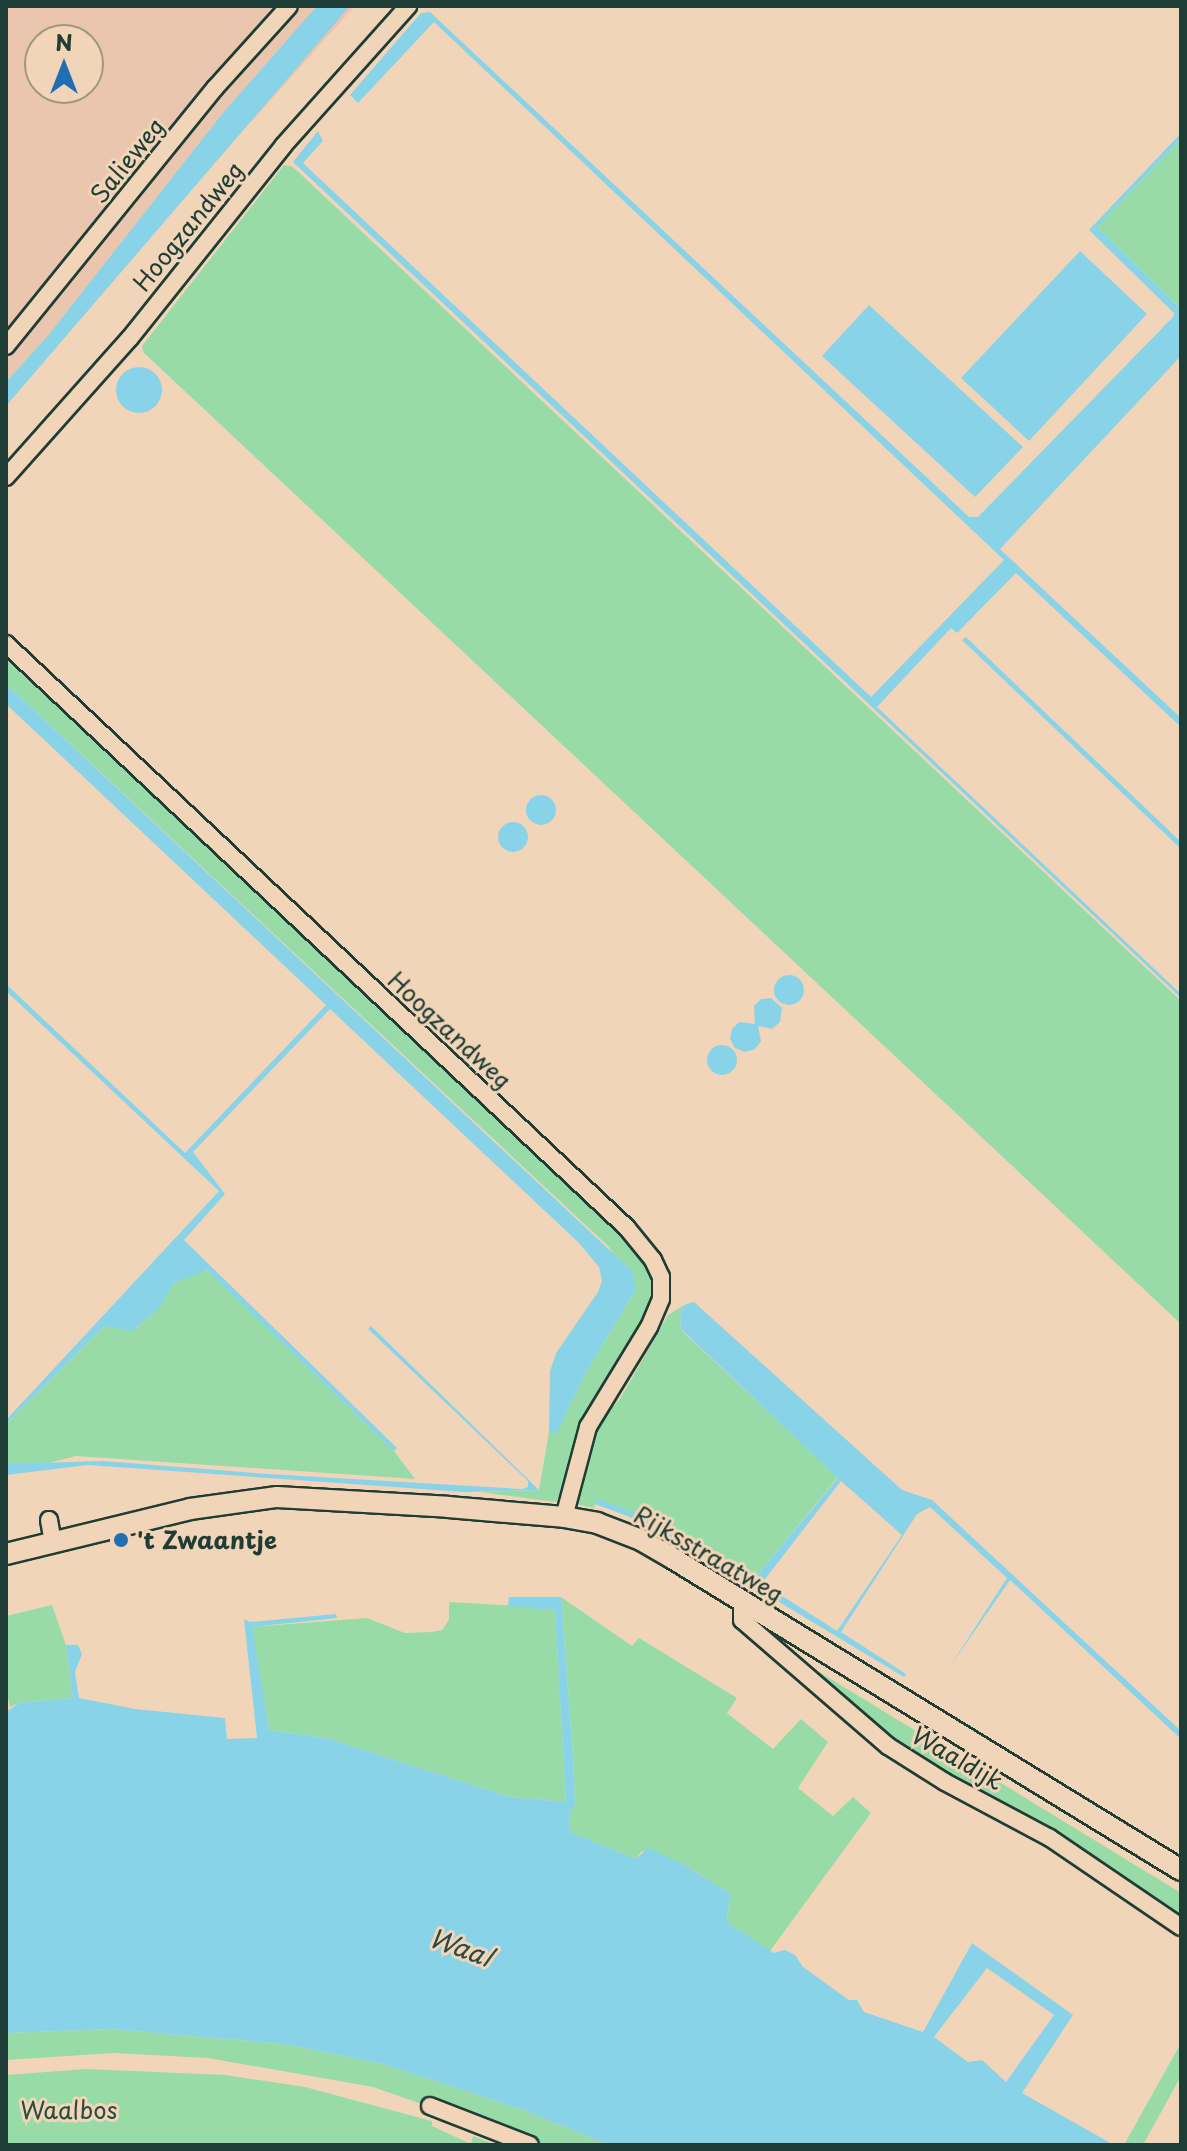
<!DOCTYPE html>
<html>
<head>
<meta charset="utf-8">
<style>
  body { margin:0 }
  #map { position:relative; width:1187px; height:2151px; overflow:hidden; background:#f2d5b8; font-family:"Playpen Sans",sans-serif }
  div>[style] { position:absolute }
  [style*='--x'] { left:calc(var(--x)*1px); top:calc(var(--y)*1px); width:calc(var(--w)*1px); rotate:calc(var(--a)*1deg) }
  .built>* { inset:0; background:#e9c6ad }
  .green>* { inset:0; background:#97dca8 }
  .water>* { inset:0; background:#89d3e9 }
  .round { border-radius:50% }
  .roads { filter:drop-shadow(2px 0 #1f3d34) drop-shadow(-2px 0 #1f3d34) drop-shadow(0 2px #1f3d34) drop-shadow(0 -2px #1f3d34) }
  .minor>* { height:16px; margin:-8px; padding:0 8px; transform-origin:8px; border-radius:8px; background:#f2d5b8 }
  .tertiary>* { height:20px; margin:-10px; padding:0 10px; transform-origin:10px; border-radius:10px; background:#f2d5b8 }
  .dots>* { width:22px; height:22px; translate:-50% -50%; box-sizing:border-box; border:4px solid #f2d5b8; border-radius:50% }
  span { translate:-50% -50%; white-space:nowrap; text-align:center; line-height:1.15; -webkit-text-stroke:6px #f2d5b8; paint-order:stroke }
  .street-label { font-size:24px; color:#1f3d34 }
  .poi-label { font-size:24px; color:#1f3d34; font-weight:700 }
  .left { translate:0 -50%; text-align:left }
  .park-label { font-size:24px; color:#2b4d40 }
  .water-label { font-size:26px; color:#2a4c46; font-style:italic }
  .frame { position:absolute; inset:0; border:8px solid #1f3d34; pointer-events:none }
  .north { position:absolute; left:24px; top:24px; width:80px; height:80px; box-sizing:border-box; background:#f2d5b8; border:2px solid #9e9883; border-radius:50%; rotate:0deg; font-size:22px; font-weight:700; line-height:32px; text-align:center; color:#1f3d34 }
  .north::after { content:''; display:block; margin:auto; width:28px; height:36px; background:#1f6fb2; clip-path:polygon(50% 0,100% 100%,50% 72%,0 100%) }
</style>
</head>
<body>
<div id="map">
  <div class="built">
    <div style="clip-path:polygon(evenodd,6px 6px,355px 6px,6px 395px,6px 6px,40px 40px,88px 40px,88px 88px,40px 88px,40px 40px)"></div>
  </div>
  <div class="green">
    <div style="clip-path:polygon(1181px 139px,1181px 309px,1097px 227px)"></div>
    <div style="clip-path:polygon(284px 165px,293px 167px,1181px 1001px,1181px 1324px,143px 352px,142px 346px)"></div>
    <div style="clip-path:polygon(6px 659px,622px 1234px,647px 1264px,654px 1292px,649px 1314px,556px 1502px,480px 1492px,539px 1490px,549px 1432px,556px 1433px,587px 1371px,635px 1291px,609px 1247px,6px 684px)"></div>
    <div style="clip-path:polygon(203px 1269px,210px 1272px,394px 1451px,415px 1479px,76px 1456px,6px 1474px,6px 1424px,104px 1326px,137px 1328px,152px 1314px,174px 1283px)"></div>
    <div style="clip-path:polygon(686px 1304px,680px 1312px,681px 1330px,838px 1477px,755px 1578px,652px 1521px,596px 1500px,594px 1508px,575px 1504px,597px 1423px,620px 1399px,668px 1315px)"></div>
    <div style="clip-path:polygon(561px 1597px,632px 1646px,639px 1638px,737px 1698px,727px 1713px,773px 1749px,801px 1719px,828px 1742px,798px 1788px,833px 1816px,853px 1797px,871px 1813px,770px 1951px,727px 1922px,730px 1893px,684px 1865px,642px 1851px,636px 1859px,572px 1833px,569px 1827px,570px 1810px,575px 1807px,573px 1755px)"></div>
    <div style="clip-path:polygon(449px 1602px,555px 1608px,566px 1802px,510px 1797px,329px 1739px,269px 1730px,251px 1627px,367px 1618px,405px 1633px,432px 1632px,442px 1630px,449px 1620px)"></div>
    <div style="clip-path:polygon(52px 1605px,66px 1645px,73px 1698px,19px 1703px,10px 1707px,6px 1689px,6px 1616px)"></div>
    <div style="clip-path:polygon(772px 1643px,1181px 1893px,1181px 1922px,874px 1730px)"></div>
    <div style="clip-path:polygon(112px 2029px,284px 2044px,383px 2064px,518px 2108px,610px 2145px,540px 2145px,373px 2087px,208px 2058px,114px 2053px,6px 2060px,6px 2033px)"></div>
    <div style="clip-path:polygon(1181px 2043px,1181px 2076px,1143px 2145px,1124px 2145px)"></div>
    <div style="clip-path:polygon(86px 2069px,225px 2075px,305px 2087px,428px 2120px,432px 2121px,432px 2126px,471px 2144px,473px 2136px,496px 2145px,6px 2145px,6px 2075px)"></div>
  </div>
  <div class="water">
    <div style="clip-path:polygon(317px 6px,350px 6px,6px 406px,6px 382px,47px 337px,223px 113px)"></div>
    <div style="clip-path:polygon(430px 12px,969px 517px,978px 517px,1173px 317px,1174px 313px,1089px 230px,1181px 133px,1181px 139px,1097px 227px,1181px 309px,1181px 356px,1000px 549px,1181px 718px,1181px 727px,1016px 573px,957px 633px,951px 628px,877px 707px,1181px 994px,1181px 998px,293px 162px,318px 131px,323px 141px,303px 163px,871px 697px,1004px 560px,434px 22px,358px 103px,350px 95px,421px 13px)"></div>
    <div style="clip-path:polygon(1080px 251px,1147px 314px,1029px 441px,961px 378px)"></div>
    <div style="clip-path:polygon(869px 305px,1023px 447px,975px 497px,822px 356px)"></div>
    <div class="round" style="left:116px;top:367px;width:46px;height:46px"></div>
    <div style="clip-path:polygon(966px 637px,1181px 842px,1181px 849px,962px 640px)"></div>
    <div style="clip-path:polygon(6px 684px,633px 1272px,635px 1291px,587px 1371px,556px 1434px,549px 1432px,550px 1371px,556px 1353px,598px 1292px,602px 1281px,599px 1267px,579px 1243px,330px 1009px,193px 1152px,225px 1194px,184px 1240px,397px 1448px,394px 1451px,207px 1270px,174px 1283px,160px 1307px,133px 1331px,104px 1326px,6px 1424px,6px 1420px,219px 1191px,6px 991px,6px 984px,185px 1153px,326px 1005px,6px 704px)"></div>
    <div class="round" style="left:526px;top:795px;width:30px;height:30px"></div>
    <div class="round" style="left:498px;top:822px;width:30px;height:30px"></div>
    <div class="round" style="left:774px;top:975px;width:30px;height:30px"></div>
    <div style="clip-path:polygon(771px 998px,782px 1008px,780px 1022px,772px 1029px,758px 1026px,761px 1041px,755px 1049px,745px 1052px,735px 1048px,730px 1039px,732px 1029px,739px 1022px,755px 1024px,754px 1006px,761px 999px)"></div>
    <div class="round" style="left:707px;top:1045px;width:30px;height:30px"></div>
    <div style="clip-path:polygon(evenodd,694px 1302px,902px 1490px,932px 1500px,1181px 1731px,1181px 1739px,1010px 1580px,949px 1668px,1007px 1578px,930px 1507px,917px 1514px,841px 1632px,906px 1674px,904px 1677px,651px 1525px,595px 1504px,596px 1500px,601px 1500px,640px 1515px,755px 1578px,838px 1478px,681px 1329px,680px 1312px,686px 1304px,694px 1302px,841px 1481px,902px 1535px,837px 1631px,762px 1583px,841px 1481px)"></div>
    <div style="clip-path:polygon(371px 1326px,539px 1490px,464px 1492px,88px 1465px,6px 1475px,6px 1464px,103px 1461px,268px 1474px,522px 1489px,528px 1487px,528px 1481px,368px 1329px)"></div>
    <div style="clip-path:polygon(evenodd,509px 1597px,561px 1597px,573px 1755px,575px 1807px,570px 1810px,569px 1827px,572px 1833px,636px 1859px,648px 1848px,684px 1865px,730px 1893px,727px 1922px,774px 1953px,785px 1950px,795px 1955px,803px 1967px,849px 2000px,857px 2000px,864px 2012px,923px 2032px,972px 1943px,1073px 2015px,1022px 2093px,1114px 2145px,610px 2145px,518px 2108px,383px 2064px,284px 2044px,112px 2029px,6px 2033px,6px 1712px,19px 1703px,73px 1698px,66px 1645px,78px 1645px,82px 1654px,75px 1672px,79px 1698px,135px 1709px,225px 1718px,227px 1739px,257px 1738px,244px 1619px,250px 1622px,336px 1614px,337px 1618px,252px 1627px,269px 1730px,329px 1739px,510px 1797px,566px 1802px,555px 1610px,508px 1606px,509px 1597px,987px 1968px,1054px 2015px,1006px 2082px,982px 2060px,968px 2062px,934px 2037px,987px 1968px)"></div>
  </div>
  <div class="roads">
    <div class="minor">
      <div style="--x:6;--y:346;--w:332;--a:-51"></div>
      <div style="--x:215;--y:88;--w:110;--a:-47.9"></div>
      <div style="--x:6;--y:477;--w:186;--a:-48.3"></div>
      <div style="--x:130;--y:338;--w:246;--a:-51.4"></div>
      <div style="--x:283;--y:146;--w:188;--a:-48.2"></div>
      <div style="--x:6;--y:644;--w:852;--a:43.24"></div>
      <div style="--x:627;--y:1228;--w:41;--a:50.9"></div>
      <div style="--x:653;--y:1260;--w:19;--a:65"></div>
      <div style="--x:661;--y:1277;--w:22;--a:90"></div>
      <div style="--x:661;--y:1299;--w:30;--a:113"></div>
      <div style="--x:649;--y:1327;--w:117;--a:121.4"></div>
      <div style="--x:588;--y:1427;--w:93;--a:104.9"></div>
      <div style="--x:49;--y:1520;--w:22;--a:80"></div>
      <div style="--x:742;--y:1602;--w:18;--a:90"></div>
      <div style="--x:742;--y:1620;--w:193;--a:40.8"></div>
      <div style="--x:888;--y:1746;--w:67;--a:32.3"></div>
      <div style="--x:945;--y:1782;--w:119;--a:28.1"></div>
      <div style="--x:1050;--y:1838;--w:158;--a:34.2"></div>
      <div style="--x:430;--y:2106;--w:107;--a:21.3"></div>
    </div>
    <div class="tertiary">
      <div style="--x:6;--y:1554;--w:189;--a:-13.7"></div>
      <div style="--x:190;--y:1509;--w:88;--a:-7.9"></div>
      <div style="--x:277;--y:1497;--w:171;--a:3.3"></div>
      <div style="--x:448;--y:1507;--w:116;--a:4.9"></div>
      <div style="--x:564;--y:1517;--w:34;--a:10"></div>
      <div style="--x:597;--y:1523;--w:47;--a:21.1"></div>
      <div style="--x:641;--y:1540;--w:36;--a:30"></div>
      <div style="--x:672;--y:1558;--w:597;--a:31.51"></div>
    </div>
  </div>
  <div class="dots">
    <div style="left:121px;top:1540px;background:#1f6fb2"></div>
  </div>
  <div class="street-label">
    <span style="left:127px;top:160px;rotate:-51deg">Salieweg</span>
    <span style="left:188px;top:226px;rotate:-51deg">Hoogzandweg</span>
    <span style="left:450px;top:1030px;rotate:43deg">Hoogzandweg</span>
    <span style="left:709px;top:1554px;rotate:30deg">Rijksstraatweg</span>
    <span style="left:958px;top:1758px;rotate:30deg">Waaldijk</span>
  </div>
  <div class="poi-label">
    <span class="left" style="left:137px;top:1540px">'t Zwaantje</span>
  </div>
  <div class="park-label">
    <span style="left:69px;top:2110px">Waalbos</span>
  </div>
  <div class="water-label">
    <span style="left:461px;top:1947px;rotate:20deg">Waal</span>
  </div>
  <div class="frame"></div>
  <div class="north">N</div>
</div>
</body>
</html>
